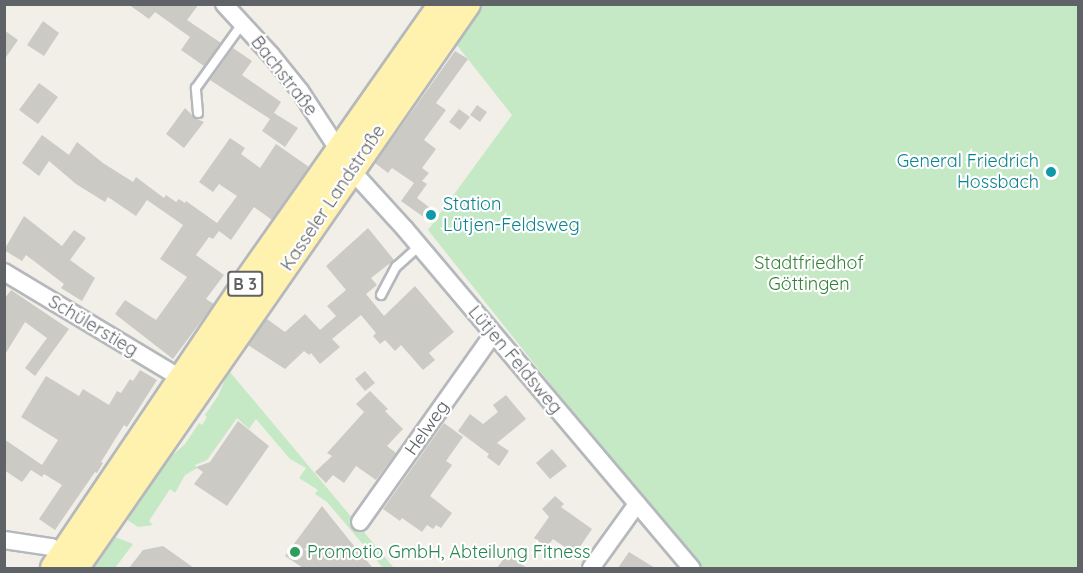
<!DOCTYPE html>
<html>
<head>
<meta charset="utf-8">
<style>
  body { margin:0 }
  #map { position:relative; width:1083px; height:573px; overflow:hidden; background:#f1efe8; font-family:Quicksand,sans-serif }
  div>[style] { position:absolute }
  [style*='--x'] { left:calc(var(--x)*1px); top:calc(var(--y)*1px); width:calc(var(--w)*1px); rotate:calc(var(--a)*1deg) }
  .green>* { inset:0; background:#c5e8c5 }
  .building>* { inset:0; background:#cccac5 }
  .roads { filter:drop-shadow(2px 0 #b5b8bc) drop-shadow(-2px 0 #b5b8bc) drop-shadow(0 2px #b5b8bc) drop-shadow(0 -2px #b5b8bc) }
  .lane>* { height:8px; margin:-4px; padding:0 4px; transform-origin:4px; border-radius:4px; background:#fff }
  .street>* { height:16px; margin:-8px; padding:0 8px; transform-origin:8px; border-radius:8px; background:#fff }
  .primary>* { height:26px; margin:-13px; padding:0 13px; transform-origin:13px; border-radius:13px; background:#fff2af }
  .dots>* { width:16px; height:16px; translate:-50% -50%; box-sizing:border-box; border:3px solid #fff; border-radius:50% }
  span { translate:-50% -50%; white-space:nowrap; text-align:center; line-height:1.15; -webkit-text-stroke:4.5px #fff; paint-order:stroke }
  .shield-label span { padding:2px 4px; background:#fff; border:2px solid; border-radius:4px; -webkit-text-stroke-width:0 }
  .shield-label { font-size:16px; color:#5f6368; font-weight:700 }
  .street-label { font-size:18px; color:#5f6368 }
  .culture-label { font-size:18px; color:#0d838f }
  .right { translate:-100% -50%; text-align:right }
  .left { translate:0 -50%; text-align:left }
  .park-label { font-size:18px; color:#348238 }
  .leisure-label { font-size:18px; color:#27864d }
  .frame { position:absolute; inset:0; border:6px solid #5f6368; pointer-events:none }
</style>
</head>
<body>
<div id="map">
  <div class="green">
    <div style="clip-path:polygon(482px 5px,1078px 5px,1078px 568px,703px 568px,555px 390px,428px 230px,512px 115px,456px 44px)"></div>
    <div style="clip-path:polygon(229px 371px,256px 403px,394px 568px,383px 568px,327px 502px,315px 494px,318px 490px,299px 478px,306px 468px,290px 459px,256px 419px,249px 429px,237px 418px,207px 460px,195px 465px,197px 468px,185px 475px,175px 493px,170px 489px,149px 521px,153px 525px,138px 527px,126px 519px,167px 460px,185px 444px,199px 423px,202px 425px,207px 417px,205px 415px,218px 396px)"></div>
    <div style="clip-path:polygon(115px 537px,133px 544px,115px 568px,91px 568px)"></div>
  </div>
  <div class="building">
    <div style="clip-path:polygon(128px 4px,199px 4px,187px 20px,221px 43px,204px 66px,181px 50px,190px 37px,155px 12px,149px 19px)"></div>
    <div style="clip-path:polygon(43px 21px,59px 33px,44px 56px,27px 45px)"></div>
    <div style="clip-path:polygon(4px 30px,18px 40px,4px 60px)"></div>
    <div style="clip-path:polygon(233px 48px,252px 61px,242px 75px,281px 102px,274px 113px,298px 128px,285px 147px,262px 131px,270px 119px,210px 80px)"></div>
    <div style="clip-path:polygon(455px 51px,468px 59px,436px 103px,446px 110px,424px 140px,436px 149px,422px 168px,429px 173px,422px 181px,427px 184px,417px 198px,438px 214px,432px 223px,401px 201px,414px 183px,392px 168px,388px 173px,375px 163px)"></div>
    <div style="clip-path:polygon(39px 83px,58px 97px,38px 124px,19px 110px)"></div>
    <div style="clip-path:polygon(477px 105px,487px 112px,480px 122px,470px 115px)"></div>
    <div style="clip-path:polygon(185px 108px,195px 118px,204px 122px,184px 148px,166px 134px)"></div>
    <div style="clip-path:polygon(459px 109px,470px 117px,460px 130px,449px 122px)"></div>
    <div style="clip-path:polygon(42px 135px,69px 155px,77px 142px,103px 163px,133px 182px,136px 177px,164px 198px,166px 195px,176px 202px,179px 199px,185px 203px,186px 201px,217px 223px,237px 196px,219px 184px,213px 192px,199px 182px,230px 138px,245px 148px,241px 154px,260px 168px,276px 144px,309px 167px,272px 220px,254px 207px,231px 240px,219px 231px,213px 239px,209px 237px,196px 255px,224px 275px,206px 299px,214px 304px,173px 359px,115px 314px,125px 300px,156px 320px,187px 277px,160px 259px,183px 225px,147px 200px,136px 216px,108px 197px,105px 202px,76px 184px,49px 161px,39px 176px,22px 163px)"></div>
    <div style="clip-path:polygon(24px 216px,62px 246px,74px 230px,86px 238px,70px 260px,95px 278px,82px 301px,61px 288px,64px 284px,26px 255px,22px 261px,4px 250px)"></div>
    <div style="clip-path:polygon(368px 228px,394px 260px,371px 278px,377px 285px,366px 294px,384px 316px,415px 286px,454px 332px,429px 353px,435px 360px,423px 370px,401px 345px,395px 351px,385px 340px,380px 344px,373px 336px,376px 333px,361px 315px,332px 339px,340px 347px,320px 364px,311px 353px,309px 355px,304px 351px,285px 369px,248px 345px,267px 319px,285px 332px,305px 314px,320px 330px,336px 316px,327px 306px,346px 290px,326px 266px)"></div>
    <div style="clip-path:polygon(11px 290px,69px 329px,35px 376px,25px 368px,47px 338px,25px 322px,4px 356px,4px 299px)"></div>
    <div style="clip-path:polygon(140px 370px,157px 380px,127px 427px,124px 425px,101px 462px,103px 463px,97px 473px,95px 472px,55px 530px,39px 519px,62px 485px,44px 474px,42px 477px,31px 470px,22px 482px,4px 470px,4px 439px,42px 465px,58px 440px,21px 417px,46px 376px,79px 396px,83px 389px,109px 405px,117px 391px,121px 393px,130px 379px,133px 381px)"></div>
    <div style="clip-path:polygon(365px 371px,375px 383px,365px 391px,355px 379px)"></div>
    <div style="clip-path:polygon(370px 391px,388px 409px,385px 411px,403px 429px,387px 446px,396px 453px,376px 480px,356px 466px,344px 483px,333px 475px,326px 483px,315px 472px,332px 456px,327px 453px,364px 412px,356px 404px)"></div>
    <div style="clip-path:polygon(506px 395px,526px 419px,497px 443px,509px 451px,499px 466px,487px 457px,489px 454px,458px 431px,470px 414px,483px 424px,498px 412px,493px 405px)"></div>
    <div style="clip-path:polygon(238px 421px,269px 446px,227px 506px,194px 484px,203px 472px,196px 467px,210px 462px)"></div>
    <div style="clip-path:polygon(444px 423px,463px 437px,446px 461px,452px 465px,430px 496px,452px 513px,441px 528px,436px 525px,433px 529px,427px 525px,422px 532px,402px 518px,400px 521px,383px 509px)"></div>
    <div style="clip-path:polygon(552px 449px,567px 466px,550px 479px,536px 463px)"></div>
    <div style="clip-path:polygon(555px 496px,564px 504px,561px 507px,592px 529px,575px 554px,553px 539px,547px 547px,534px 538px,549px 517px,542px 509px)"></div>
    <div style="clip-path:polygon(322px 506px,350px 541px,373px 568px,303px 568px,285px 556px)"></div>
    <div style="clip-path:polygon(163px 546px,194px 568px,129px 568px,143px 550px)"></div>
    <div style="clip-path:polygon(629px 552px,655px 568px,618px 568px)"></div>
    <div style="clip-path:polygon(507px 554px,527px 568px,497px 568px)"></div>
  </div>
  <div class="roads">
    <div class="lane">
      <div style="--x:198;--y:113;--w:25;--a:-95"></div>
      <div style="--x:196;--y:88;--w:79;--a:-54.3"></div>
      <div style="--x:381;--y:295;--w:32;--a:-62"></div>
      <div style="--x:396;--y:267;--w:31;--a:-42"></div>
    </div>
    <div class="street">
      <div style="--x:224;--y:4;--w:69;--a:47.3"></div>
      <div style="--x:271;--y:55;--w:46;--a:51.1"></div>
      <div style="--x:300;--y:91;--w:97;--a:56.8"></div>
      <div style="--x:353;--y:172;--w:77;--a:47.6"></div>
      <div style="--x:405;--y:229;--w:444;--a:49.8"></div>
      <div style="--x:4;--y:272;--w:208;--a:31"></div>
      <div style="--x:360;--y:522;--w:230;--a:-54.7"></div>
      <div style="--x:4;--y:540;--w:48;--a:8.5"></div>
      <div style="--x:51;--y:547;--w:15;--a:23"></div>
      <div style="--x:591;--y:568;--w:79;--a:-54.3"></div>
    </div>
    <div class="primary">
      <div style="--x:54;--y:568;--w:340;--a:-56"></div>
      <div style="--x:244;--y:286;--w:345;--a:-54.9"></div>
      <div style="--x:75;--y:568;--w:687;--a:-55.2"></div>
    </div>
  </div>
  <div class="dots">
    <div style="left:1051px;top:172px;background:#0f9aa8"></div>
    <div style="left:431px;top:215px;background:#0f9aa8"></div>
    <div style="left:295px;top:552px;background:#2e9e5b"></div>
  </div>
  <div class="shield-label">
    <span style="left:245px;top:284px">B 3</span>
  </div>
  <div class="street-label">
    <span style="left:284px;top:76px;rotate:52deg">Bachstraße</span>
    <span style="left:333px;top:198px;rotate:-56deg">Kasseler Landstraße</span>
    <span style="left:93px;top:326px;rotate:31deg">Schülerstieg</span>
    <span style="left:515px;top:360px;rotate:50deg">Lütjen Feldsweg</span>
    <span style="left:427px;top:428px;rotate:-55deg">Helweg</span>
  </div>
  <div class="culture-label">
    <span class="right" style="left:1039px;top:172px">General Friedrich<br>Hossbach</span>
    <span class="left" style="left:443px;top:215px">Station<br>Lütjen-Feldsweg</span>
  </div>
  <div class="park-label">
    <span style="left:809px;top:274px">Stadtfriedhof<br>Göttingen</span>
  </div>
  <div class="leisure-label">
    <span class="left" style="left:307px;top:552px">Promotio GmbH, Abteilung Fitness</span>
  </div>
  <div class="frame"></div>
</div>
</body>
</html>
